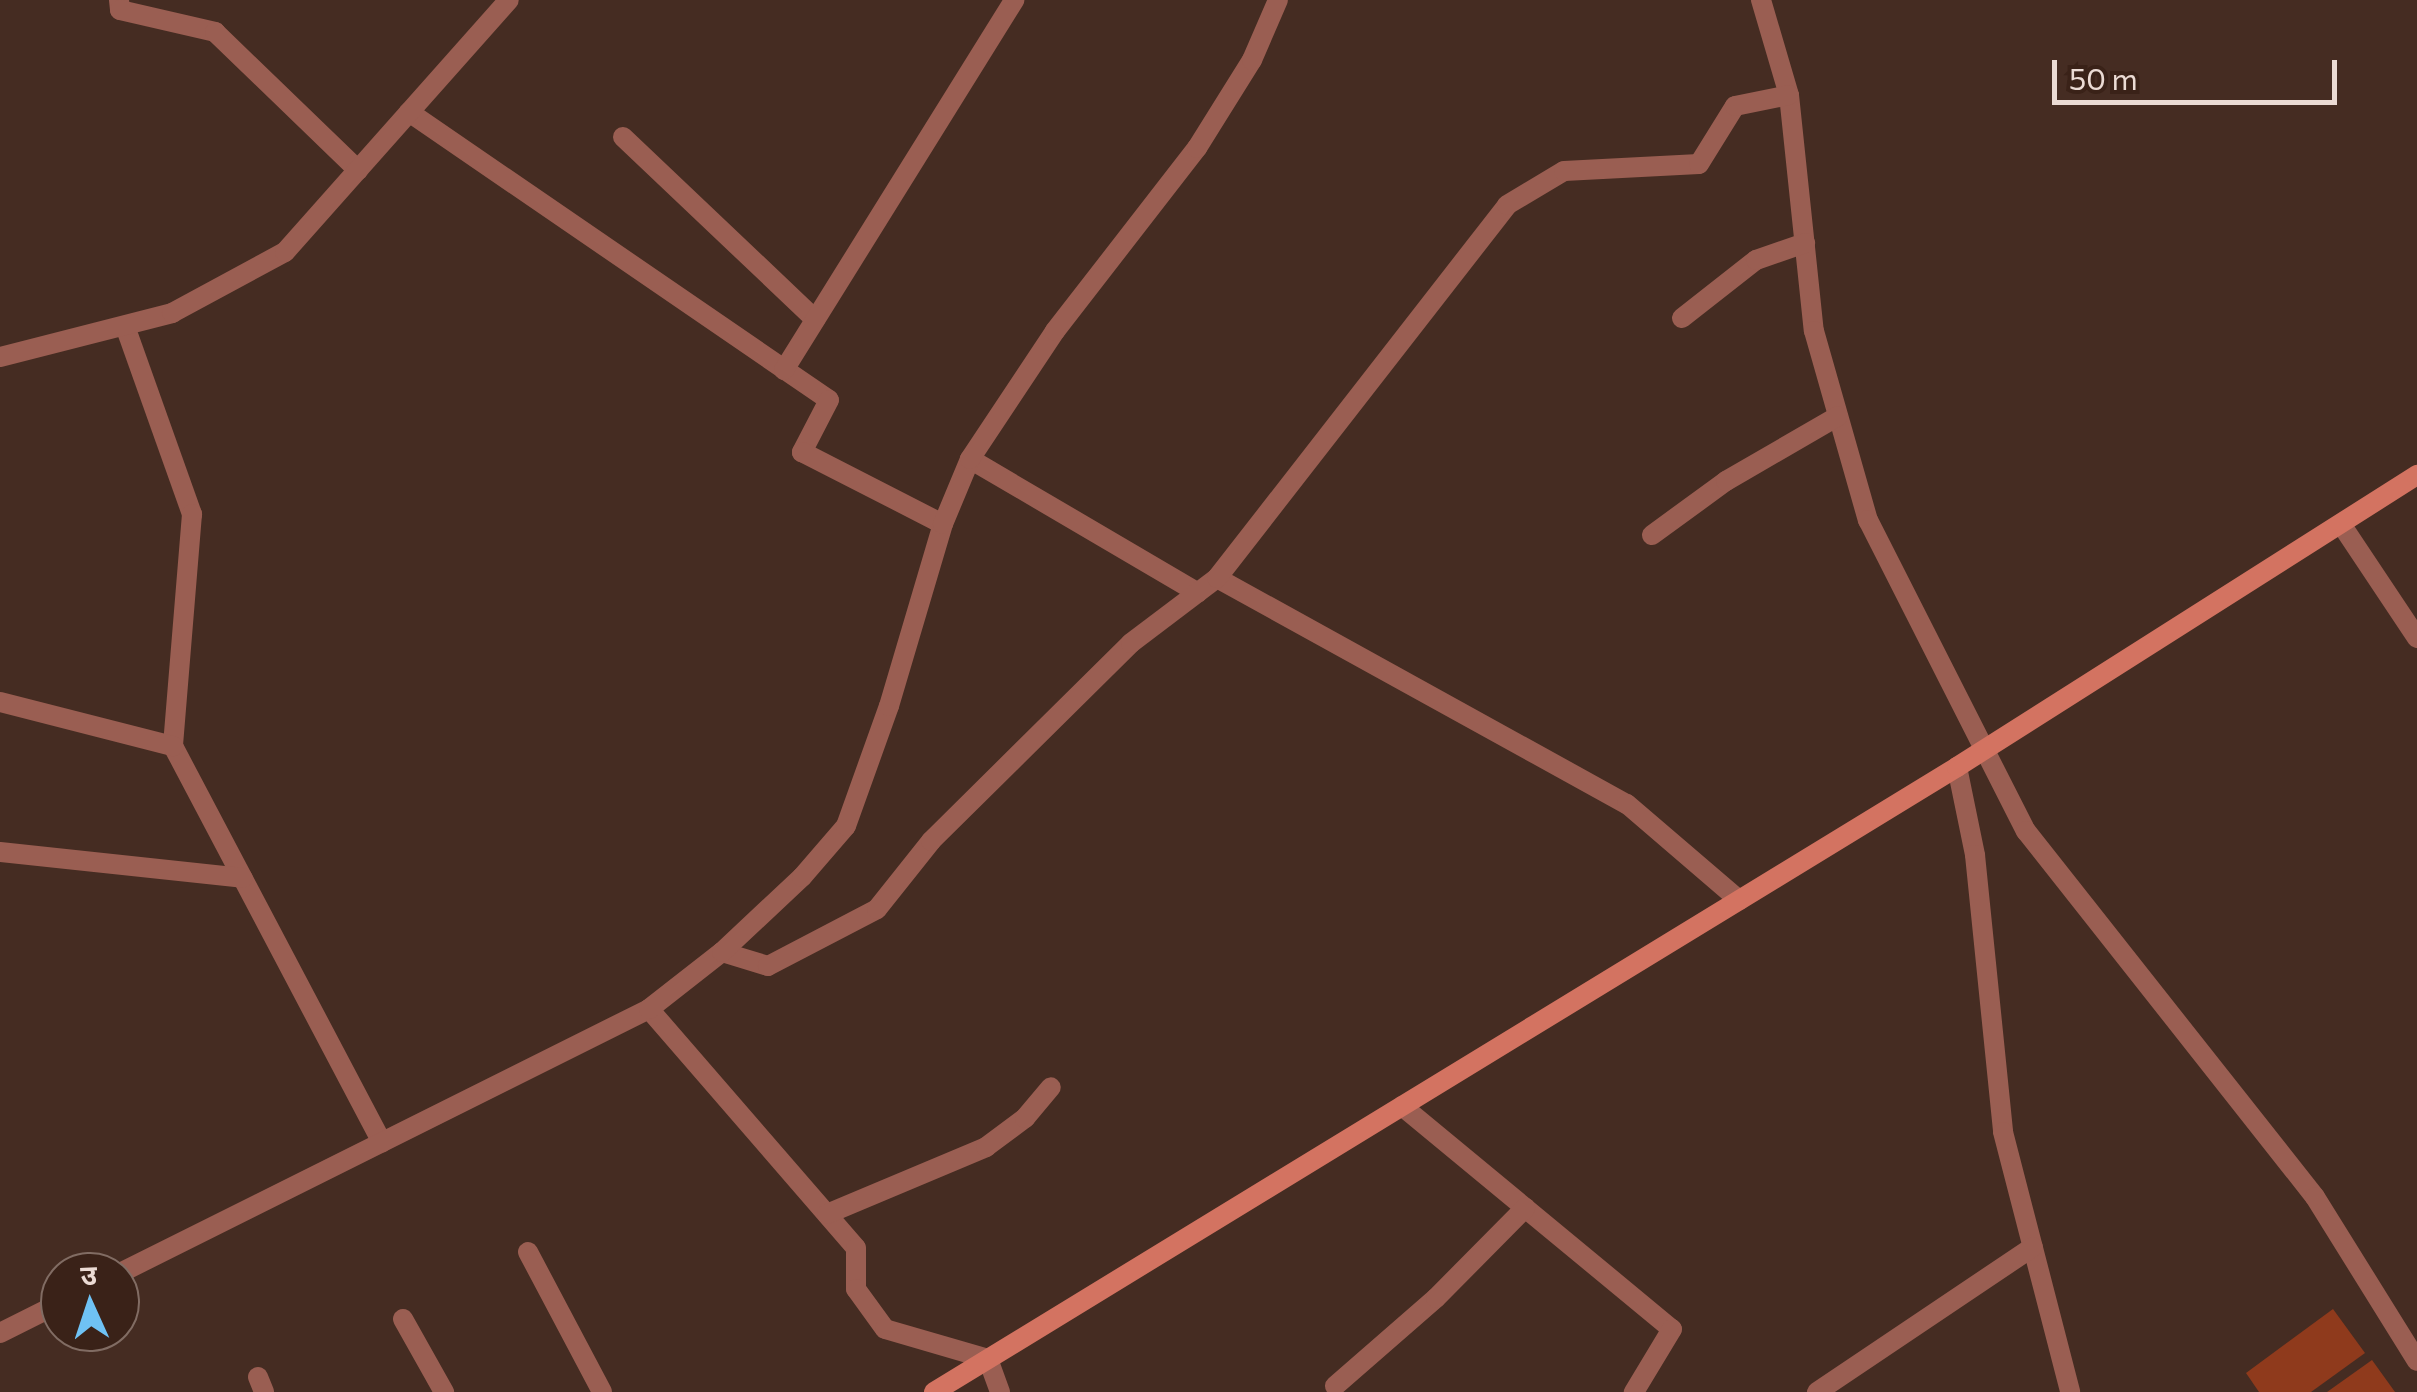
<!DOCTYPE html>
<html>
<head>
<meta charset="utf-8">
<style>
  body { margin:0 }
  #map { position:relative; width:2417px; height:1392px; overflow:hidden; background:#452c22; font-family:Commissioner,"Noto Sans Devanagari",sans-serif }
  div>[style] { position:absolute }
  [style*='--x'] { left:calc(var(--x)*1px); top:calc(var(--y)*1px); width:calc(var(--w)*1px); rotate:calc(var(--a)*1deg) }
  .building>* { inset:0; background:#8f3a1c }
  .service>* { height:20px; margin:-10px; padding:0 10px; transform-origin:10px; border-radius:10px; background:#9a5e52 }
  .minor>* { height:20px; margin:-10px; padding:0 10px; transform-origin:10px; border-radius:10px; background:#9a5e52 }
  .secondary>* { height:20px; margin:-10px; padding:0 10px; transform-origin:10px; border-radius:10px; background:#d37361 }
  span { translate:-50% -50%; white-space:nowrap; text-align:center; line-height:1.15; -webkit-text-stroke:8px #3a2218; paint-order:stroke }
  .north { position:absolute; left:40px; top:1252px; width:100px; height:100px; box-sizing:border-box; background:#3a2218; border:2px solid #816c63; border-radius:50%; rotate:357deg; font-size:28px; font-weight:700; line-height:40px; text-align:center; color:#ebdbd4 }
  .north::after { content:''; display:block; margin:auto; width:35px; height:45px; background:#6fc2f4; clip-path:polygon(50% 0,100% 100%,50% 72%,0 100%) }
  .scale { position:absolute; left:2052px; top:60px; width:285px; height:45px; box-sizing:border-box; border:5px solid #ebdbd4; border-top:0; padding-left:12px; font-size:30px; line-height:35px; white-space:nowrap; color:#ebdbd4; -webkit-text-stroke:8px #3a2218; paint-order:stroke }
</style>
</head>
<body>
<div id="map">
  <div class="building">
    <div style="clip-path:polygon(2333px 1309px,2365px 1353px,2311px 1392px,2259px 1392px,2246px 1373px)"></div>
    <div style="clip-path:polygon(2372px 1360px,2395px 1392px,2327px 1392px)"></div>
  </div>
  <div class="service">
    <div style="--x:2341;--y:524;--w:137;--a:56.3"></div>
  </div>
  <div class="minor">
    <div style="--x:119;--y:0;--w:10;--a:84"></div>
    <div style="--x:120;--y:10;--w:98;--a:13"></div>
    <div style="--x:215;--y:32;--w:199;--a:44"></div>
    <div style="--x:1761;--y:0;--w:99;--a:73.6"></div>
    <div style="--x:1789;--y:95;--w:237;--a:84"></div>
    <div style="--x:1814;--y:331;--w:197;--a:74.1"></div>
    <div style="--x:1868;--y:520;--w:349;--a:63.1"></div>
    <div style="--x:2026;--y:831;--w:466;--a:51.7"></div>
    <div style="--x:2315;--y:1197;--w:193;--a:58.1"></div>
    <div style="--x:409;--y:112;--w:509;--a:34.44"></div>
    <div style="--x:829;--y:400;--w:59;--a:117.4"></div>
    <div style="--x:802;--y:452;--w:158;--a:27.1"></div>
    <div style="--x:623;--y:137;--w:265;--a:43.5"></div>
    <div style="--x:1682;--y:318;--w:94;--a:-38.1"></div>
    <div style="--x:1756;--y:260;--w:52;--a:-19.1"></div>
    <div style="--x:125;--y:326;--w:200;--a:70.4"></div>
    <div style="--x:192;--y:514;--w:233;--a:94.7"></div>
    <div style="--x:173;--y:746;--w:448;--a:62.2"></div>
    <div style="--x:0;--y:357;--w:178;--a:-14.3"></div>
    <div style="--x:172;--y:313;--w:128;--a:-28.4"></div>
    <div style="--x:285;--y:252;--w:337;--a:-48.4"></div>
    <div style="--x:784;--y:370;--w:436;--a:-58.1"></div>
    <div style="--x:970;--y:459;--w:264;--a:30.4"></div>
    <div style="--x:1652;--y:535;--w:92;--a:-36.1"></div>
    <div style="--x:1726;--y:481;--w:129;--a:-30.1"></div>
    <div style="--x:1217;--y:578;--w:468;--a:28.9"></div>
    <div style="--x:1627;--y:804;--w:148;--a:40.6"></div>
    <div style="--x:0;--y:702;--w:179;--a:14.3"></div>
    <div style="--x:1957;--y:767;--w:90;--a:78.4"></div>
    <div style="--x:1975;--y:855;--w:278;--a:84.2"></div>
    <div style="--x:2003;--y:1132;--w:268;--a:75.5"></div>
    <div style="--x:0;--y:852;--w:244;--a:6.1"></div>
    <div style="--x:722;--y:952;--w:48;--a:16.9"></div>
    <div style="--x:768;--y:966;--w:123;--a:-27.6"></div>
    <div style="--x:877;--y:909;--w:87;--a:-51.5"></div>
    <div style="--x:931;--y:841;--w:281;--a:-44.7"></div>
    <div style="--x:1131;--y:643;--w:108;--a:-37.1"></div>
    <div style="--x:1217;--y:578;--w:472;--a:-52.1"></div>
    <div style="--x:1507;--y:205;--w:66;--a:-30.8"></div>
    <div style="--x:1564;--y:171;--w:135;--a:-3"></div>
    <div style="--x:1699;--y:164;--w:68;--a:-58.2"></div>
    <div style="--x:1735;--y:106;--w:55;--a:-11.5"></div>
    <div style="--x:649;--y:1009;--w:316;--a:49.1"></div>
    <div style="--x:856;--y:1248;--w:41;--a:90"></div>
    <div style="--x:856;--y:1289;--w:49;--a:54.1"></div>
    <div style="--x:885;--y:1329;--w:107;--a:16.2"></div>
    <div style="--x:988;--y:1359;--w:35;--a:70"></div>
    <div style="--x:1402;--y:1106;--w:350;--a:39.6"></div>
    <div style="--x:1672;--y:1329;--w:74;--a:121.1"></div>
    <div style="--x:827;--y:1214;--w:173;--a:-22.8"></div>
    <div style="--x:986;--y:1147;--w:49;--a:-36.6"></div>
    <div style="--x:1025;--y:1118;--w:40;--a:-50"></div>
    <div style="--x:528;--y:1252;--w:158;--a:62.1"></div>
    <div style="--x:120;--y:1273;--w:591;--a:-26.52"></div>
    <div style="--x:649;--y:1009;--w:93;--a:-38"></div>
    <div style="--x:722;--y:952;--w:110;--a:-43.2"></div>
    <div style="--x:802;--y:877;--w:67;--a:-49.2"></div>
    <div style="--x:846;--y:826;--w:127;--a:-70.3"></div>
    <div style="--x:889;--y:706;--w:190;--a:-73.5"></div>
    <div style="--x:943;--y:524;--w:70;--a:-67.4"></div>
    <div style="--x:970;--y:459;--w:154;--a:-56.4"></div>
    <div style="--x:1055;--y:331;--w:232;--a:-52.2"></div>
    <div style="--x:1197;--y:148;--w:104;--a:-58"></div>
    <div style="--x:1252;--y:60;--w:65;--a:-66.6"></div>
    <div style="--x:403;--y:1319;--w:84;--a:60.7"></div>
    <div style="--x:0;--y:1333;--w:67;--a:-26.6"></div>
    <div style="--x:258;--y:1377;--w:16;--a:68"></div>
    <div style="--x:1335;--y:1386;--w:134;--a:-41.1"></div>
    <div style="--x:1436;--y:1298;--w:127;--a:-45.3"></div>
    <div style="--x:1817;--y:1392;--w:260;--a:-33.9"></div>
  </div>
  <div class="secondary">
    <div style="--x:934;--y:1392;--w:1199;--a:-31.42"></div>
    <div style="--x:1957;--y:767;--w:545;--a:-32.41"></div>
  </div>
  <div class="north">उ</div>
  <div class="scale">50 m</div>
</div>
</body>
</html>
